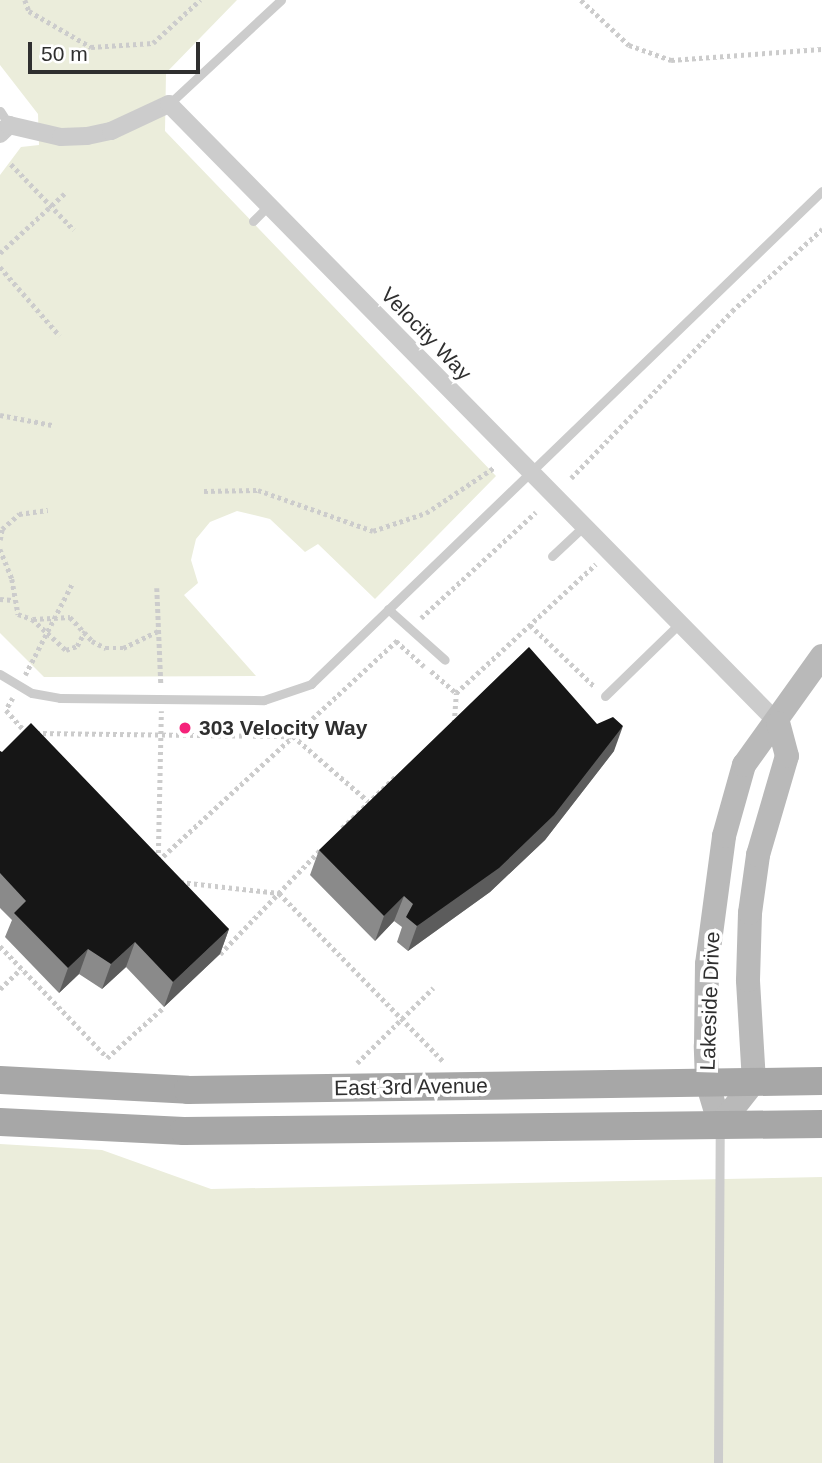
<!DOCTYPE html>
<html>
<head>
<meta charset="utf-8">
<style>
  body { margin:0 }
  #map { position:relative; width:822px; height:1463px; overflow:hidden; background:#fff; font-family:Helvetica,sans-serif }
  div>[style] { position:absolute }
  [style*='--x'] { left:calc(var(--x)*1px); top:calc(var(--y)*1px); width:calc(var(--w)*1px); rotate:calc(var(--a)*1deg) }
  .green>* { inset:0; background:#ebeddb }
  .path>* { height:4.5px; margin-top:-2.25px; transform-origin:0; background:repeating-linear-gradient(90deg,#ccc 0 3.5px,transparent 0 7px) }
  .lane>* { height:9px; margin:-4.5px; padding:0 4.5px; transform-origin:4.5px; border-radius:4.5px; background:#ccc }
  .street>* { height:18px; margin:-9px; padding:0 9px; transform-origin:9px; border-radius:9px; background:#ccc }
  .secondary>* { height:24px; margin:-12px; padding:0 12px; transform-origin:12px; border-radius:12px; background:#b9b9b9 }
  .primary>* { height:28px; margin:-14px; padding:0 14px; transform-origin:14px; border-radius:14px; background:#a7a7a7 }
  .wall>* { inset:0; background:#8a8a8a }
  .shaded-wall>* { inset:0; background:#5c5c5c }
  .building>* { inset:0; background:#161616 }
  .dots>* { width:19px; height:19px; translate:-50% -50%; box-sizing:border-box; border:4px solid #fff; border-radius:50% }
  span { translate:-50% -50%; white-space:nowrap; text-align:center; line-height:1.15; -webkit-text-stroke:7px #fff; paint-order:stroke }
  .street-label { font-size:21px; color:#2f2f2f }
  .poi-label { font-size:21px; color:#2f2f2f; font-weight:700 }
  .left { translate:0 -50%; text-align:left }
  .scale { position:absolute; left:28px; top:42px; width:172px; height:32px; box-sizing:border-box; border:4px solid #2f2f2f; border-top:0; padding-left:9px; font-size:21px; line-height:24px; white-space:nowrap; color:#2f2f2f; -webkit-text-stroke:5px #fff; paint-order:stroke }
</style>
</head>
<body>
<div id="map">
  <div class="green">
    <div style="clip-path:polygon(0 0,237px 0,166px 73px,165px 131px,496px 476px,375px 599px,318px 544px,305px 552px,270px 519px,237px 511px,210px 522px,196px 539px,191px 560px,198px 583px,184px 595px,256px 676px,44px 677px,0 633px,0 175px,21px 147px,39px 145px,38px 114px,0 65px)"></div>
    <div style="clip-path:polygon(0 1144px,102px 1150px,211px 1189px,822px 1177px,822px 1463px,0 1463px)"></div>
  </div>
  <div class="path">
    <div style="--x:25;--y:0;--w:12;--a:70"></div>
    <div style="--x:29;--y:11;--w:72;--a:30.1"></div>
    <div style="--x:91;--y:47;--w:62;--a:-3.7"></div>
    <div style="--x:153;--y:43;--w:64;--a:-42.5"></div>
    <div style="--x:581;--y:0;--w:66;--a:43.2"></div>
    <div style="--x:629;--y:45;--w:45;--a:19.7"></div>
    <div style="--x:671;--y:60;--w:151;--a:-4.2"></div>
    <div style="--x:11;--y:164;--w:91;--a:46.3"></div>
    <div style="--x:0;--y:253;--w:88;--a:-42.7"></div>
    <div style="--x:0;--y:267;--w:91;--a:49"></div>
    <div style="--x:0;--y:415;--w:53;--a:10.9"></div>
    <div style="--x:571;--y:478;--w:232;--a:-46"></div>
    <div style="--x:732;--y:311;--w:122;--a:-42.3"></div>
    <div style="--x:204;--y:491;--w:54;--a:-1.1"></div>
    <div style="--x:258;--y:490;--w:122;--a:19.6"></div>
    <div style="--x:373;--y:531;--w:56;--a:-18.8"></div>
    <div style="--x:426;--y:513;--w:83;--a:-33.7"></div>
    <div style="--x:0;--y:540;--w:11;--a:-80"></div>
    <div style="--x:2;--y:529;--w:23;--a:-41"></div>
    <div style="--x:19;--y:514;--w:29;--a:-8"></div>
    <div style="--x:0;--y:549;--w:32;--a:68"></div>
    <div style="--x:12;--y:579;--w:36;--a:80"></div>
    <div style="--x:18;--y:614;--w:15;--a:20"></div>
    <div style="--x:32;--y:619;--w:46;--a:42.4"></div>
    <div style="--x:66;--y:650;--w:12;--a:-20"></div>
    <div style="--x:77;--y:646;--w:17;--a:-62"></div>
    <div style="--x:157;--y:588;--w:97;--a:87.6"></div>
    <div style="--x:0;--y:599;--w:13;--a:4"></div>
    <div style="--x:421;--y:618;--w:156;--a:-42.7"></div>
    <div style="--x:33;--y:619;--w:37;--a:-3"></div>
    <div style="--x:70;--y:617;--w:33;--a:47"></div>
    <div style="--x:92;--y:641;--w:16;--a:27"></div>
    <div style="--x:106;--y:648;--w:17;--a:0"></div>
    <div style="--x:123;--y:648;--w:39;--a:-26"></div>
    <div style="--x:530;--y:625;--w:90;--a:43.6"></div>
    <div style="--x:396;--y:641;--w:38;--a:42"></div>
    <div style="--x:431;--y:671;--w:33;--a:41"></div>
    <div style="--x:456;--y:693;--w:190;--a:-42.7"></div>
    <div style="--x:25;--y:675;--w:102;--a:-62.7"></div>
    <div style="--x:13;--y:698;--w:14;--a:120"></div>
    <div style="--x:6;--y:710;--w:30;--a:48"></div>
    <div style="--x:454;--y:723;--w:30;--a:-86"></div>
    <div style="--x:36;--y:733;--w:257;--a:0.7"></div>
    <div style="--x:293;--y:736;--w:99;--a:40.9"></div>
    <div style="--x:342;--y:828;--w:75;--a:-43.9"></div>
    <div style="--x:158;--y:860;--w:149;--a:-88.8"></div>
    <div style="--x:158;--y:861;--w:328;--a:-42.7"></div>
    <div style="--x:180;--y:882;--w:100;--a:6.3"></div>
    <div style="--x:279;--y:893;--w:235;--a:45.7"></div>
    <div style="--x:0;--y:946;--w:154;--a:46.1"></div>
    <div style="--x:220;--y:954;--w:146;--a:-46.1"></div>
    <div style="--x:0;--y:989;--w:29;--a:-44"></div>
    <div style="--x:107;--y:1058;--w:76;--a:-41.8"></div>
    <div style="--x:357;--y:1063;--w:107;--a:-44.6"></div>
  </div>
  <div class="lane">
    <div style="--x:169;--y:104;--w:153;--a:-42.9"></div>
    <div style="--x:0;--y:111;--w:17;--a:57"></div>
    <div style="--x:253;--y:221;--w:21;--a:-45"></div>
    <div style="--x:552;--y:556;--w:42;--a:-43.1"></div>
    <div style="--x:388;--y:609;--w:76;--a:41.8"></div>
    <div style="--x:0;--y:674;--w:37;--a:31"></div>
    <div style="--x:32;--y:693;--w:28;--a:10"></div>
    <div style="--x:60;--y:698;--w:204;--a:0.6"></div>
    <div style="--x:264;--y:700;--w:50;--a:-18.8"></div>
    <div style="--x:311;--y:684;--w:710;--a:-43.97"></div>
    <div style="--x:605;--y:696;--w:102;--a:-44.2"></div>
    <div style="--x:718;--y:1463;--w:336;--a:-89.7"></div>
  </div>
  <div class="street">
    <div style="--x:0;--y:134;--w:13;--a:-45"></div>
    <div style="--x:9;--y:125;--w:53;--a:13"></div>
    <div style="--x:61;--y:137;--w:26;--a:-2"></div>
    <div style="--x:87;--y:136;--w:25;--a:-12"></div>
    <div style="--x:111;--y:131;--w:64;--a:-25"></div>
    <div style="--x:169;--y:104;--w:868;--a:45.47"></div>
  </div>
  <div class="secondary">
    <div style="--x:720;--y:1125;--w:45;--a:-106.8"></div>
    <div style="--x:707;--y:1082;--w:36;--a:-92"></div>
    <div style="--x:706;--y:1046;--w:82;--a:-89.3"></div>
    <div style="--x:707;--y:964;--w:129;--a:-82.4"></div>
    <div style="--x:724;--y:836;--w:74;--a:-74.3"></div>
    <div style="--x:744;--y:765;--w:134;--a:-54.4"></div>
    <div style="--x:720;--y:1125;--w:55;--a:-51.7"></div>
    <div style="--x:754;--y:1082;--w:102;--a:-93.4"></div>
    <div style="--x:748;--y:980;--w:67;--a:-88.3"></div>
    <div style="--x:750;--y:913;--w:59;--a:-82.1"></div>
    <div style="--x:758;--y:855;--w:103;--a:-73.7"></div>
    <div style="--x:787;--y:756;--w:34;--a:-105"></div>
  </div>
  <div class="primary">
    <div style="--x:0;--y:1080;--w:188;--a:3"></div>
    <div style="--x:188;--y:1090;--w:634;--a:-0.81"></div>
    <div style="--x:0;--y:1122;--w:184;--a:2.8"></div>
    <div style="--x:184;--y:1131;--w:638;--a:-0.63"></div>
  </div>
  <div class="wall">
    <div style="clip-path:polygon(0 751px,229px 929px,220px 954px,164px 1007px,126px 967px,102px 989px,79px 974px,59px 993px,5px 937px,12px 920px,0 908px)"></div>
    <div style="clip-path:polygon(614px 751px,545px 840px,490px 892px,408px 951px,397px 942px,402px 927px,394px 921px,375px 941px,310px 875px,319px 850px)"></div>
  </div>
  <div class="shaded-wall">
    <div style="clip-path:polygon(623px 726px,614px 751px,545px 840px,490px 892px,408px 951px,417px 926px)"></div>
    <div style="clip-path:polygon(404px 896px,394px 921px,375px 941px,384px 916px)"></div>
    <div style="clip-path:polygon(229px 929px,220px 954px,164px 1007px,173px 982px)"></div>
    <div style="clip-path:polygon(135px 942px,126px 967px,102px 989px,111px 964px)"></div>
    <div style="clip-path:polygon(88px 949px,79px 974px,59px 993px,68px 968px)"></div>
  </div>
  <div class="building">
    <div style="clip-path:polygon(529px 647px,597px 724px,613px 717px,623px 726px,554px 815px,499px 868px,417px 926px,406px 917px,413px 904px,404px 896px,384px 916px,319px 850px)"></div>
    <div style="clip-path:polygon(31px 723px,229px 929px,173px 982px,135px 942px,111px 964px,88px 949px,68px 968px,14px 913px,26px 901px,0 873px,0 751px,2px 752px)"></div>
  </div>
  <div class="dots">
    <div style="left:185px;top:728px;background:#f5227a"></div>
  </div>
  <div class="street-label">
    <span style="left:426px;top:334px;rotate:46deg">Velocity Way</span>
    <span style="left:710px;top:1001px;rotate:-88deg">Lakeside Drive</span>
    <span style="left:411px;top:1087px;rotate:-1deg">East 3rd Avenue</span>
  </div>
  <div class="poi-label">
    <span class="left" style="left:199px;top:728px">303 Velocity Way</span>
  </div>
  <div class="scale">50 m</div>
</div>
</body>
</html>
